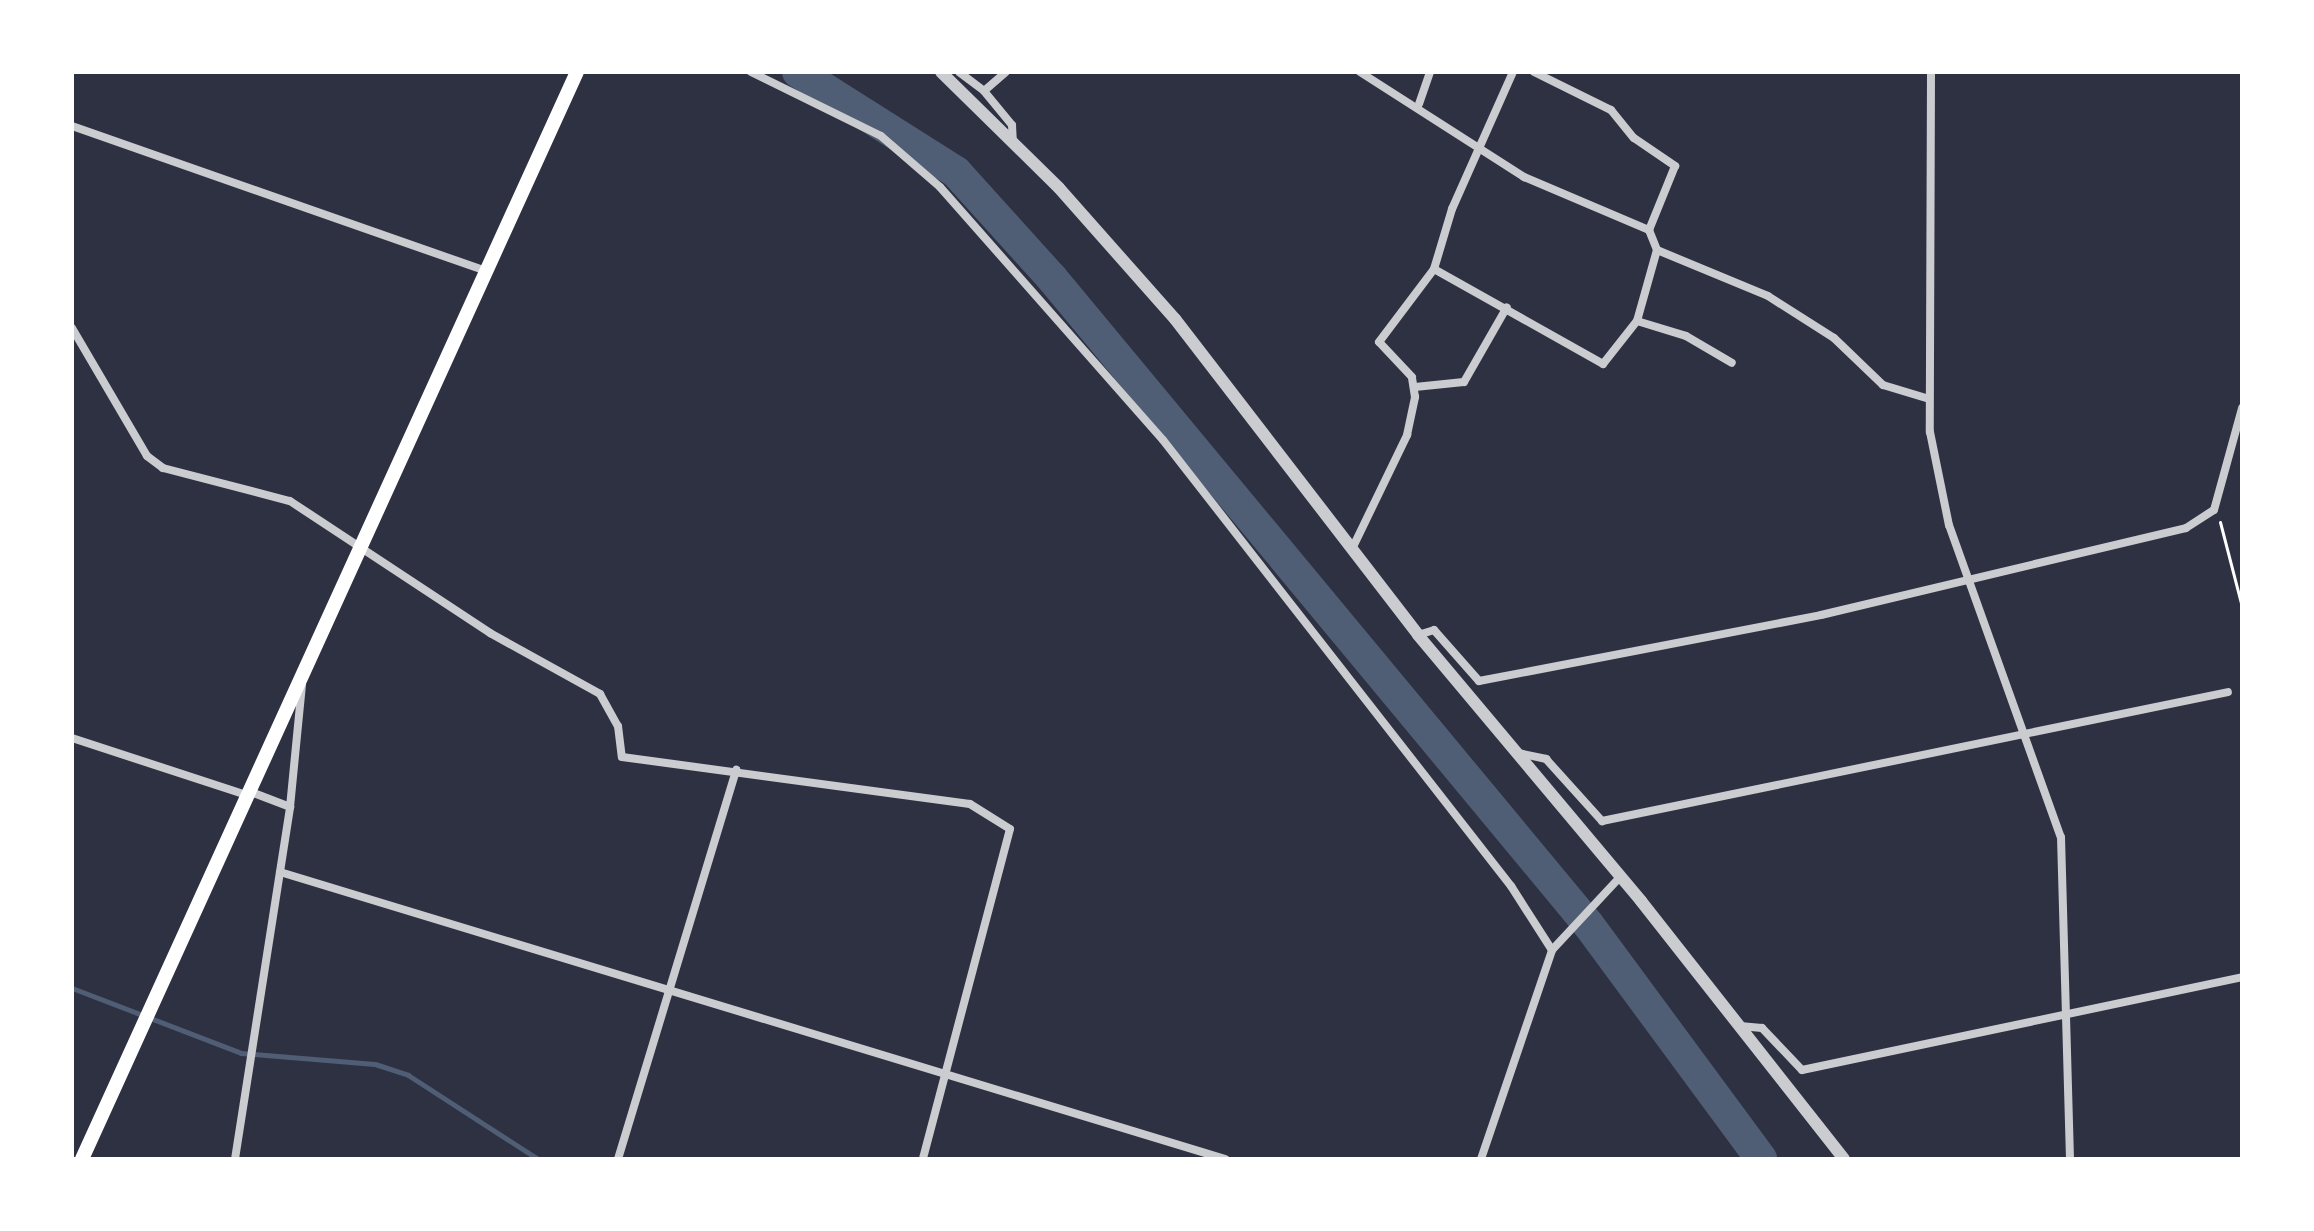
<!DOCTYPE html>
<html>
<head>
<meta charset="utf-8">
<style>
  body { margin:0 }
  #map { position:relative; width:2314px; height:1231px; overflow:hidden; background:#2d3142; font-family:Arial,sans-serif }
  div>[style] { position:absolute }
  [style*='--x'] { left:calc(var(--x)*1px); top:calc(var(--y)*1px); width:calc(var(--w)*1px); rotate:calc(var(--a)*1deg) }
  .stream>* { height:5px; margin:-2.5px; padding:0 2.5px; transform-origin:2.5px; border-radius:2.5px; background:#4f5d75 }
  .river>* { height:32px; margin:-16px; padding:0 16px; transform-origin:16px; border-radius:16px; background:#4f5d75 }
  .path>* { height:3px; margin:-1.5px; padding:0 1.5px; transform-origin:1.5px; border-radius:1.5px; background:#fff }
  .minor>* { height:8px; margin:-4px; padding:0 4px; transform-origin:4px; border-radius:4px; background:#caccd0 }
  .tertiary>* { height:12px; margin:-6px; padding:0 6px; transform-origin:6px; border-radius:6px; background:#caccd0 }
  .secondary>* { height:14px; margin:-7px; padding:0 7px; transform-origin:7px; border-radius:7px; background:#fff }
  span { translate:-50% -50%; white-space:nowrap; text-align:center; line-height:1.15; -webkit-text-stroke:6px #fff; paint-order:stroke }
  .frame { position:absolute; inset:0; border:74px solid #fff; pointer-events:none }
</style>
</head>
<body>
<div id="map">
  <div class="stream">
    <div style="--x:72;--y:988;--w:181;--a:21"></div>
    <div style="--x:241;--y:1053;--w:134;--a:4.7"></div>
    <div style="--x:375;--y:1064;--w:35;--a:18"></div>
    <div style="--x:408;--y:1075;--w:155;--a:32.9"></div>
  </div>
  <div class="river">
    <div style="--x:798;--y:72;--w:187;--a:32.3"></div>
    <div style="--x:956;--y:172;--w:142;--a:47.9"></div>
    <div style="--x:1051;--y:277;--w:841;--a:50.31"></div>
    <div style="--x:1588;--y:924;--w:292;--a:53.6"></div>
  </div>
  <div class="path">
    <div style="--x:2220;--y:522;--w:88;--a:75.5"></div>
  </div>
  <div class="minor">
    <div style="--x:751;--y:72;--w:145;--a:26.2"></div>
    <div style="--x:881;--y:136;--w:78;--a:40.8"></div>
    <div style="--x:940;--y:187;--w:337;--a:48.6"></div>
    <div style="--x:1163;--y:440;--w:566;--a:52.04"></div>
    <div style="--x:1511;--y:886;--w:76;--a:57.4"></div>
    <div style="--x:959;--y:72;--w:31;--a:37"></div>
    <div style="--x:984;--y:91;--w:29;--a:-41"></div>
    <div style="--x:1360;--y:72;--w:195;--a:32.6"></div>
    <div style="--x:1524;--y:177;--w:136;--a:23"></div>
    <div style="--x:1649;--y:230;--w:22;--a:68"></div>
    <div style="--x:1657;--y:250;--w:120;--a:22.5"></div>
    <div style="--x:1768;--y:296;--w:78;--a:32.5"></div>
    <div style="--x:1834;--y:338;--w:68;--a:43.8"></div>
    <div style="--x:1883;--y:385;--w:45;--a:16.8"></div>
    <div style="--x:1534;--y:72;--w:86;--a:26.3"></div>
    <div style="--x:1611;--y:110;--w:36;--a:51"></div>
    <div style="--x:1634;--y:138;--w:50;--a:34.3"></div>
    <div style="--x:1675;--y:166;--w:69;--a:112.1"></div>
    <div style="--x:1931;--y:72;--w:360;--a:90.2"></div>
    <div style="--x:1930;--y:432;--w:95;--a:78.5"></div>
    <div style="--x:1949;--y:525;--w:331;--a:70.3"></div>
    <div style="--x:2061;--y:837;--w:322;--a:88.4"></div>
    <div style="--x:984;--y:91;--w:44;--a:50.5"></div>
    <div style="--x:1012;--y:125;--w:19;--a:87"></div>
    <div style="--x:1419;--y:104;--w:34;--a:-71"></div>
    <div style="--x:72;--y:126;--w:439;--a:19.3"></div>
    <div style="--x:1434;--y:269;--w:194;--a:29.3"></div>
    <div style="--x:1603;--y:364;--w:55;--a:-51.7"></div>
    <div style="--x:1637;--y:321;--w:74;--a:-74.3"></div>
    <div style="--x:1637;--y:321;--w:51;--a:17"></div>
    <div style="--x:1686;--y:336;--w:53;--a:30.4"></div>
    <div style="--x:72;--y:328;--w:148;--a:59.6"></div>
    <div style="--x:147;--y:456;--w:20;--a:37"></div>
    <div style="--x:163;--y:468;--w:131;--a:14.6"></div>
    <div style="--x:290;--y:501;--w:240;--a:33.4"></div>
    <div style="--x:490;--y:633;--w:126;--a:29"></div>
    <div style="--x:600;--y:694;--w:37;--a:61"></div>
    <div style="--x:618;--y:726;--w:31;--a:83"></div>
    <div style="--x:622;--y:757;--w:351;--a:7.7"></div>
    <div style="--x:970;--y:804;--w:47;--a:32"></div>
    <div style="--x:1010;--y:829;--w:341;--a:104.8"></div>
    <div style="--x:1415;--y:387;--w:49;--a:-5.8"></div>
    <div style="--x:1464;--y:382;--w:86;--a:-60.2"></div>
    <div style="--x:1352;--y:549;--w:127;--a:-64.2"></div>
    <div style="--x:1407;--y:435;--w:39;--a:-78"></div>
    <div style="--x:1415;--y:397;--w:20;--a:-99"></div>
    <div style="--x:1412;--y:377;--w:48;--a:-133.3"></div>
    <div style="--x:1379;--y:342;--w:91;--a:-53"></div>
    <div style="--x:1434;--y:269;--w:63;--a:-73.3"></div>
    <div style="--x:1452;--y:209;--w:150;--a:-66"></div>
    <div style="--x:1418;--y:635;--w:17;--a:-17"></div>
    <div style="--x:1434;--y:630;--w:68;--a:48.6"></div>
    <div style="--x:1479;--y:681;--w:348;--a:-10.9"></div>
    <div style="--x:1821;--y:615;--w:375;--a:-13.4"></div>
    <div style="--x:2186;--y:528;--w:33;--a:-33"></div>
    <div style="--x:2214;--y:510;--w:106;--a:-74.6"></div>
    <div style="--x:72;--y:738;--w:186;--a:18.1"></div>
    <div style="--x:1518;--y:753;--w:29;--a:12"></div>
    <div style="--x:1546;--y:759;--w:84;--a:47.9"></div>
    <div style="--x:1602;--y:821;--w:639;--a:-11.64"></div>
    <div style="--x:251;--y:792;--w:42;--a:21"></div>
    <div style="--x:280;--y:872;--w:988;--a:16.89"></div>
    <div style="--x:1740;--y:1026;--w:22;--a:5"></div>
    <div style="--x:1762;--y:1028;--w:58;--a:46.4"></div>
    <div style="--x:1802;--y:1070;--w:450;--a:-11.9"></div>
    <div style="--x:235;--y:1159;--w:356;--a:-81.1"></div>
    <div style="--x:290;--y:807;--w:123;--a:-84.4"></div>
    <div style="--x:618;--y:1159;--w:407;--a:-73.1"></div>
    <div style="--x:1481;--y:1159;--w:221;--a:-71.2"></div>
    <div style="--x:1552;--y:950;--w:100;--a:-47"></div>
  </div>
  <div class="tertiary">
    <div style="--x:941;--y:72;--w:165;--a:44.5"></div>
    <div style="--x:1059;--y:188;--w:175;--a:48.5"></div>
    <div style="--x:1175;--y:319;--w:399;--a:52.4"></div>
    <div style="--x:1418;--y:635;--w:347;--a:50"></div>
    <div style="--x:1641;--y:901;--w:328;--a:51.8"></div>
  </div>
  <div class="secondary">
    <div style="--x:82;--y:1159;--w:1194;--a:-65.52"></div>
  </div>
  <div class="frame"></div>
</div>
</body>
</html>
